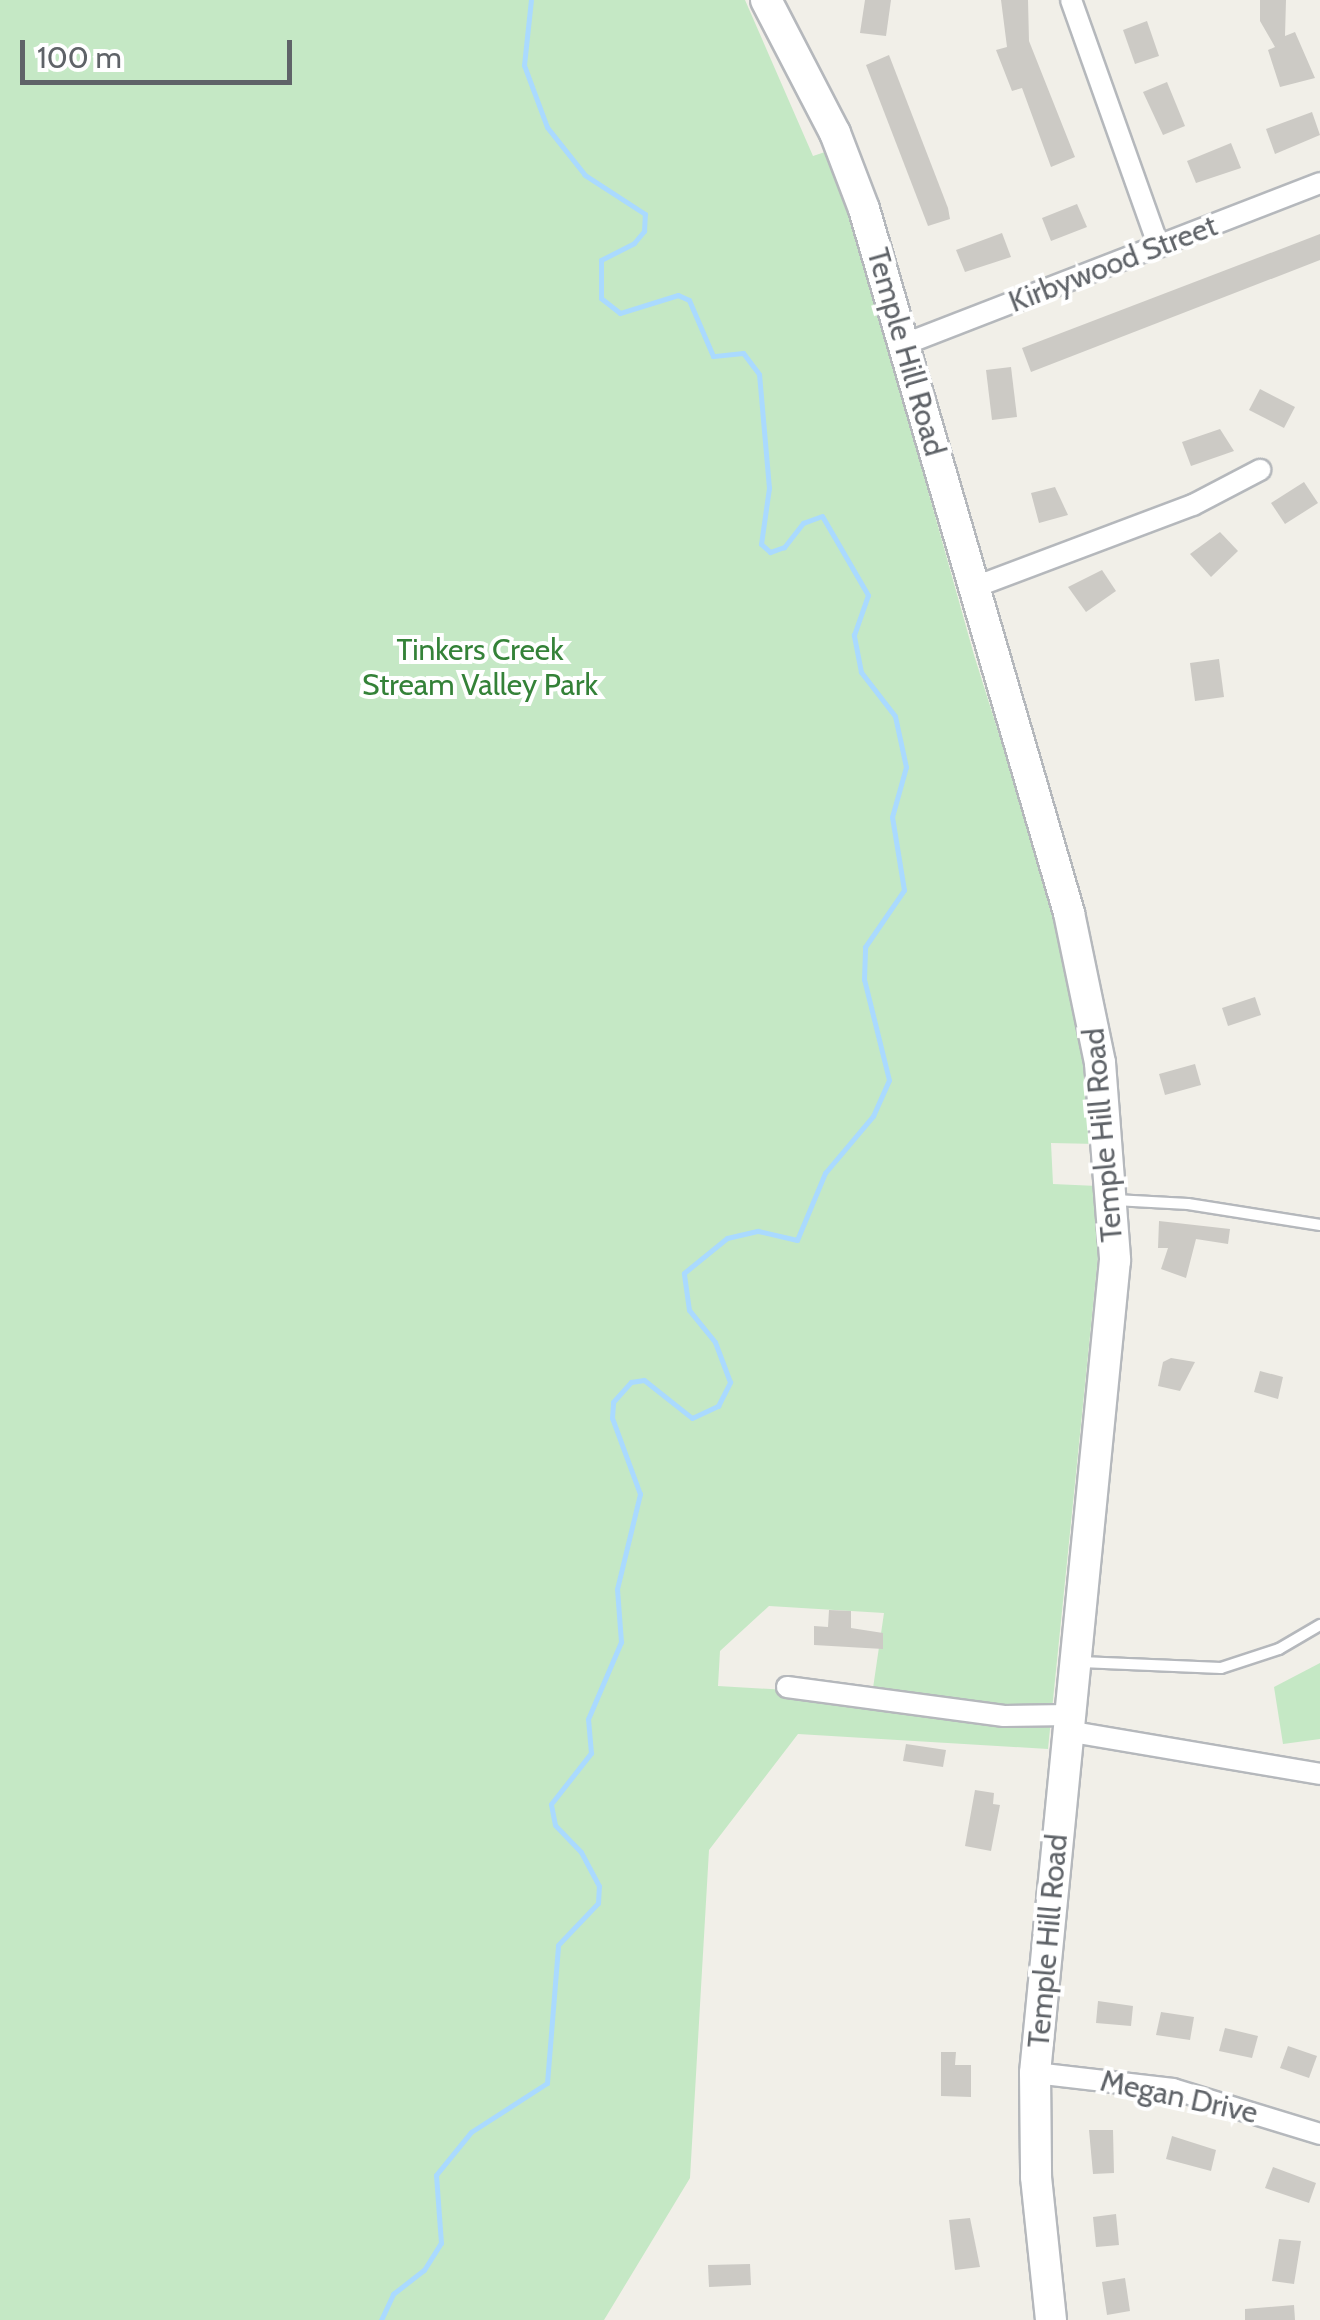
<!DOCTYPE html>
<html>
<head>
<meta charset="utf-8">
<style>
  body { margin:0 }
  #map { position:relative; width:1320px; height:2320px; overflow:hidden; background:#f1efe8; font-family:Cabin,sans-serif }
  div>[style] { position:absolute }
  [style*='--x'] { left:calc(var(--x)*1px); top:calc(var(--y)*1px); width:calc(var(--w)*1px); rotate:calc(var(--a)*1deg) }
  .green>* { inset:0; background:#c5e8c5 }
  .stream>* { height:5px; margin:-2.5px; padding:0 2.5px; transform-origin:2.5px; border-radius:2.5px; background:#aadaff }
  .building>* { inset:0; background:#cccac5 }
  .roads { filter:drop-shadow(2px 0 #b5b8bc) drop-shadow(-2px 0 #b5b8bc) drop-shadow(0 2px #b5b8bc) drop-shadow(0 -2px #b5b8bc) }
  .lane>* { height:10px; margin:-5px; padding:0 5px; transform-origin:5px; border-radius:5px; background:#fff }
  .street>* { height:20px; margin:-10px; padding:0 10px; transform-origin:10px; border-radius:10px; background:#fff }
  .secondary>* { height:30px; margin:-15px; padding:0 15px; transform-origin:15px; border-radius:15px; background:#fff }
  span { translate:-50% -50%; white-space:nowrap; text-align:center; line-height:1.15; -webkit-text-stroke:8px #fff; paint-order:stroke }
  .street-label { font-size:30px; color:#5f6368 }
  .park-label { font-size:30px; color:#348238 }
  .scale { position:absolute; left:20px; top:40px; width:272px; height:45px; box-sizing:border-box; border:5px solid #5f6368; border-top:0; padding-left:12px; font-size:30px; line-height:35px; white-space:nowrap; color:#5f6368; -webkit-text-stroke:8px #fff; paint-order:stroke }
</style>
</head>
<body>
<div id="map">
  <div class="green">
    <div style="clip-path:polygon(evenodd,0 0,745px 0,813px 156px,828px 151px,848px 205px,974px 655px,1056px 915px,1084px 1032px,1097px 1144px,1051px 1143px,1053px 1184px,1097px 1186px,1098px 1257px,1048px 1749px,798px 1734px,709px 1850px,690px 2178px,604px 2320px,0 2320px,0 0,769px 1606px,884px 1613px,872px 1695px,718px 1686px,720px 1651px,769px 1606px)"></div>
    <div style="clip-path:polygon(1320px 1663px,1320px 1739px,1283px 1744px,1274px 1687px)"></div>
  </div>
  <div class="stream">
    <div style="--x:381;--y:2320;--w:29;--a:-65"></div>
    <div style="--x:393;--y:2294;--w:39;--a:-38"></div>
    <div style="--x:424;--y:2270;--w:32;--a:-58"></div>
    <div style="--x:441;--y:2243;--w:68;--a:-94.2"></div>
    <div style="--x:436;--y:2175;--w:55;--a:-50.9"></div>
    <div style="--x:471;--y:2132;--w:90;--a:-32.8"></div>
    <div style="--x:547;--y:2083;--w:138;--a:-85.4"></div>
    <div style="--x:558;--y:1945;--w:58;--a:-46.4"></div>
    <div style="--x:598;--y:1903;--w:17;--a:-87"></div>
    <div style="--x:599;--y:1886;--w:38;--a:-118"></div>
    <div style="--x:581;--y:1852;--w:37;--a:-134"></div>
    <div style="--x:555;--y:1825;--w:21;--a:-101"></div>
    <div style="--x:551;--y:1804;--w:65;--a:-51.9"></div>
    <div style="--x:591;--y:1753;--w:34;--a:-95"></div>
    <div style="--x:588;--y:1719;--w:84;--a:-66.8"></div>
    <div style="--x:621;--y:1642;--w:53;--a:-94.3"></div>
    <div style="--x:617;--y:1589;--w:98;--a:-76.4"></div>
    <div style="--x:640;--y:1494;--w:81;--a:-110.2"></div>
    <div style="--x:612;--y:1418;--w:16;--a:-86"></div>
    <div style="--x:613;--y:1402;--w:27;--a:-48"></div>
    <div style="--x:631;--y:1382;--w:13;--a:-9"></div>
    <div style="--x:644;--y:1380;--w:61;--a:38.4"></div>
    <div style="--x:692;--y:1418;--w:29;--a:-25"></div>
    <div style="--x:718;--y:1406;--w:27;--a:-63"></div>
    <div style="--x:730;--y:1382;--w:43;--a:-110.6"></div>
    <div style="--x:715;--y:1342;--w:41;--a:-129.1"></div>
    <div style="--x:689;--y:1310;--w:37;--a:-98"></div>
    <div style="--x:684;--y:1273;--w:55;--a:-39.1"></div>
    <div style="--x:727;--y:1238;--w:32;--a:-13"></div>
    <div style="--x:758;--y:1231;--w:40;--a:13"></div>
    <div style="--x:797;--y:1240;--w:73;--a:-67.3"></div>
    <div style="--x:825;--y:1173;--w:75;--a:-49.9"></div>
    <div style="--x:873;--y:1116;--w:39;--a:-66"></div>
    <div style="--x:889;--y:1080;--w:104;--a:-103.9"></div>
    <div style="--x:864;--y:979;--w:32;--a:-88"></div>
    <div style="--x:865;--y:947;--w:69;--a:-55.6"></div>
    <div style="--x:904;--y:890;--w:74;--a:-99.3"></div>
    <div style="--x:892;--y:817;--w:52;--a:-74.4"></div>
    <div style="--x:906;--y:767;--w:52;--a:-102.2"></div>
    <div style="--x:895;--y:716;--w:56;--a:-127.7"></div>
    <div style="--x:861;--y:672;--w:38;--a:-101"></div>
    <div style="--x:854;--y:635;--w:42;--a:-70.7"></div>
    <div style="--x:868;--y:595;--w:91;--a:-120.2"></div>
    <div style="--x:822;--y:516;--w:20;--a:160"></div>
    <div style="--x:803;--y:523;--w:31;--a:128"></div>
    <div style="--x:784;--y:547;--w:15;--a:160"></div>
    <div style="--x:770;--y:552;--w:12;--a:-138"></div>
    <div style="--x:761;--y:544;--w:57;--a:-81.9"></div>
    <div style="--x:769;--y:488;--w:114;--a:-95"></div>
    <div style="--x:759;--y:374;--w:26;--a:-127"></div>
    <div style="--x:743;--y:353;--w:30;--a:174"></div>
    <div style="--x:713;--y:356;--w:61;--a:-113.2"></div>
    <div style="--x:689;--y:300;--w:12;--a:-156"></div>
    <div style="--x:678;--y:295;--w:61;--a:162.8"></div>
    <div style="--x:620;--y:313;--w:24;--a:-142"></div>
    <div style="--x:601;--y:298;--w:38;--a:-90"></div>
    <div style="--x:601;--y:260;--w:37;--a:-27"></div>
    <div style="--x:634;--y:243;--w:16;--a:-50"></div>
    <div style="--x:644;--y:231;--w:17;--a:-87"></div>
    <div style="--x:645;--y:214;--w:72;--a:-147"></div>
    <div style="--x:585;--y:175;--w:61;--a:-128.4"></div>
    <div style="--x:547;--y:127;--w:66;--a:-110.4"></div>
    <div style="--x:524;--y:65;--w:65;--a:-83.9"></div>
  </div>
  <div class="building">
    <div style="clip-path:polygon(865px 0,891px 0,886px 36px,860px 33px)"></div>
    <div style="clip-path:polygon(1001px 0,1028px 0,1029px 41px,1075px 157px,1051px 167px,1022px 88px,1012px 91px,996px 50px,1007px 47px)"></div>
    <div style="clip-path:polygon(1260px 0,1286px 0,1285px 36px,1295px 32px,1315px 78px,1280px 87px,1268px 50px,1275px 47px,1260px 21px)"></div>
    <div style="clip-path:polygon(1147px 21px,1159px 56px,1135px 64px,1123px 30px)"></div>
    <div style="clip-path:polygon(889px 55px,948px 208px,950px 219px,928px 226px,866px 65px)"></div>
    <div style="clip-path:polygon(1167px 82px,1185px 126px,1163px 135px,1143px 92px)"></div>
    <div style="clip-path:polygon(1312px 112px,1320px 135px,1275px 154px,1266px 129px)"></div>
    <div style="clip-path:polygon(1231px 143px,1241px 168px,1196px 183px,1187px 161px)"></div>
    <div style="clip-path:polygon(1077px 204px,1087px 227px,1051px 241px,1042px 218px)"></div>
    <div style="clip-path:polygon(1002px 233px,1011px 257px,965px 272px,956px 250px)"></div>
    <div style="clip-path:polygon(1320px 234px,1320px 260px,1031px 372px,1022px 348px)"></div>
    <div style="clip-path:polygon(1011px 367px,1017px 417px,992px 420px,986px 370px)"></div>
    <div style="clip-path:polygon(1260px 389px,1295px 407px,1284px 428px,1249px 410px)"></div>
    <div style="clip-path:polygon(1220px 429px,1234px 451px,1191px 466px,1182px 442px)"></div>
    <div style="clip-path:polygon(1304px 482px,1318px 503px,1285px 524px,1271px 503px)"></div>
    <div style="clip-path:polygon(1055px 487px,1068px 515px,1039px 523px,1031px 493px)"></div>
    <div style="clip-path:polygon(1220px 532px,1238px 551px,1211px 577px,1190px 554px)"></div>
    <div style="clip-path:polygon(1102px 570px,1116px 591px,1086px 612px,1068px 587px)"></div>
    <div style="clip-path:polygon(1219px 659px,1224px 697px,1195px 701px,1190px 663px)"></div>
    <div style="clip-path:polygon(1255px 997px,1261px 1015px,1228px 1026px,1222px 1008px)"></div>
    <div style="clip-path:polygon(1195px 1064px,1201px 1085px,1165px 1095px,1159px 1074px)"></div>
    <div style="clip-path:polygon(1159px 1221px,1230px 1229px,1228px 1244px,1196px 1239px,1186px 1278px,1161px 1269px,1168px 1248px,1158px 1248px)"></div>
    <div style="clip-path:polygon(1171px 1358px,1195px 1362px,1180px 1391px,1158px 1386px,1163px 1362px)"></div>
    <div style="clip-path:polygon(1260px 1371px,1283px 1377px,1278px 1399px,1254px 1392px)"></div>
    <div style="clip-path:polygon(829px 1610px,851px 1611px,851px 1628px,883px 1633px,883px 1649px,814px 1645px,814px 1626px,828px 1627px)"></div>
    <div style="clip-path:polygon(906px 1744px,946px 1750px,943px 1767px,903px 1761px)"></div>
    <div style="clip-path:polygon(975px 1790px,994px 1793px,993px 1804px,1000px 1805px,991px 1851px,965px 1846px)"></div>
    <div style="clip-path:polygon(1098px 2001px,1133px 2006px,1131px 2026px,1096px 2023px)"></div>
    <div style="clip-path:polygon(1161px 2012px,1194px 2017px,1190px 2040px,1156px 2035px)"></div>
    <div style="clip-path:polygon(1225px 2028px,1258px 2036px,1252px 2058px,1219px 2051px)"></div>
    <div style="clip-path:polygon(1288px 2046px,1317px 2056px,1309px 2078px,1280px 2068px)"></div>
    <div style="clip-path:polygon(941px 2052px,956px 2052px,955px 2065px,971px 2065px,971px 2097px,941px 2096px)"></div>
    <div style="clip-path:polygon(1089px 2130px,1113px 2130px,1114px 2173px,1093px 2174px)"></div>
    <div style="clip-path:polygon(1172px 2136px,1216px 2150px,1211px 2171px,1166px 2159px)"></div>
    <div style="clip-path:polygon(1273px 2167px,1316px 2183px,1309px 2203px,1265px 2188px)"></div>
    <div style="clip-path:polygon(1116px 2214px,1119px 2245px,1096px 2247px,1093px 2217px)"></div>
    <div style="clip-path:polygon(970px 2218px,980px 2267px,955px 2270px,949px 2220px)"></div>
    <div style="clip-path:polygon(1279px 2239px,1301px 2241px,1294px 2284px,1272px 2281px)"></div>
    <div style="clip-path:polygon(750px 2264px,751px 2285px,709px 2287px,708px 2265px)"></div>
    <div style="clip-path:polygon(1125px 2278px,1130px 2311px,1107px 2315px,1102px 2282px)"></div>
    <div style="clip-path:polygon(1294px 2305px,1295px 2320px,1245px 2320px,1245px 2309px)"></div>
  </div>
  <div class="roads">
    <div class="lane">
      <div style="--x:1115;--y:1200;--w:73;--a:3.1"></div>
      <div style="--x:1188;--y:1204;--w:134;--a:9"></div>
      <div style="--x:1081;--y:1662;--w:140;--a:2.5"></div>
      <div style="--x:1221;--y:1668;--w:61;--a:-18.1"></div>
      <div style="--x:1279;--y:1649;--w:48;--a:-30.3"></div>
    </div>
    <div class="street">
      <div style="--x:1071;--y:0;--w:262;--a:70.4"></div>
      <div style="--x:905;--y:344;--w:445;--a:-21.2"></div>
      <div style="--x:972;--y:588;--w:236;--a:-20.6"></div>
      <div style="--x:1193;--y:505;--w:76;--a:-27.6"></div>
      <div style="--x:787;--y:1687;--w:219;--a:7.6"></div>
      <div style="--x:1004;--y:1716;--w:65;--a:-0.9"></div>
      <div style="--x:1067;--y:1731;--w:257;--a:9.6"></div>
      <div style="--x:1035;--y:2073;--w:139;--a:6.6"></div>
      <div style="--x:1173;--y:2089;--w:154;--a:17"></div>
    </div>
    <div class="secondary">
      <div style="--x:766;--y:0;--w:150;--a:62.6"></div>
      <div style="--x:835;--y:133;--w:81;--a:69.1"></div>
      <div style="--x:864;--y:209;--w:733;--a:73.76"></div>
      <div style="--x:1069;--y:913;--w:153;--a:78.3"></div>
      <div style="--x:1100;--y:1063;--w:198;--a:85.6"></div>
      <div style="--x:1115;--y:1260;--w:817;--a:95.62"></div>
      <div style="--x:1035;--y:2073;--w:104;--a:89.4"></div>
      <div style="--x:1036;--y:2177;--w:144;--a:84"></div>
    </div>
  </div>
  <div class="street-label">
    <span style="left:1113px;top:264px;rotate:-21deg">Kirbywood Street</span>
    <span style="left:906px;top:352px;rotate:74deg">Temple Hill Road</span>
    <span style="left:1103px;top:1135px;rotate:-95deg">Temple Hill Road</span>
    <span style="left:1048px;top:1941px;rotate:-85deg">Temple Hill Road</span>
    <span style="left:1179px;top:2097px;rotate:12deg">Megan Drive</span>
  </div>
  <div class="park-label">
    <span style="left:480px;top:667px">Tinkers Creek<br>Stream Valley Park</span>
  </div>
  <div class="scale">100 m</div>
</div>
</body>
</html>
